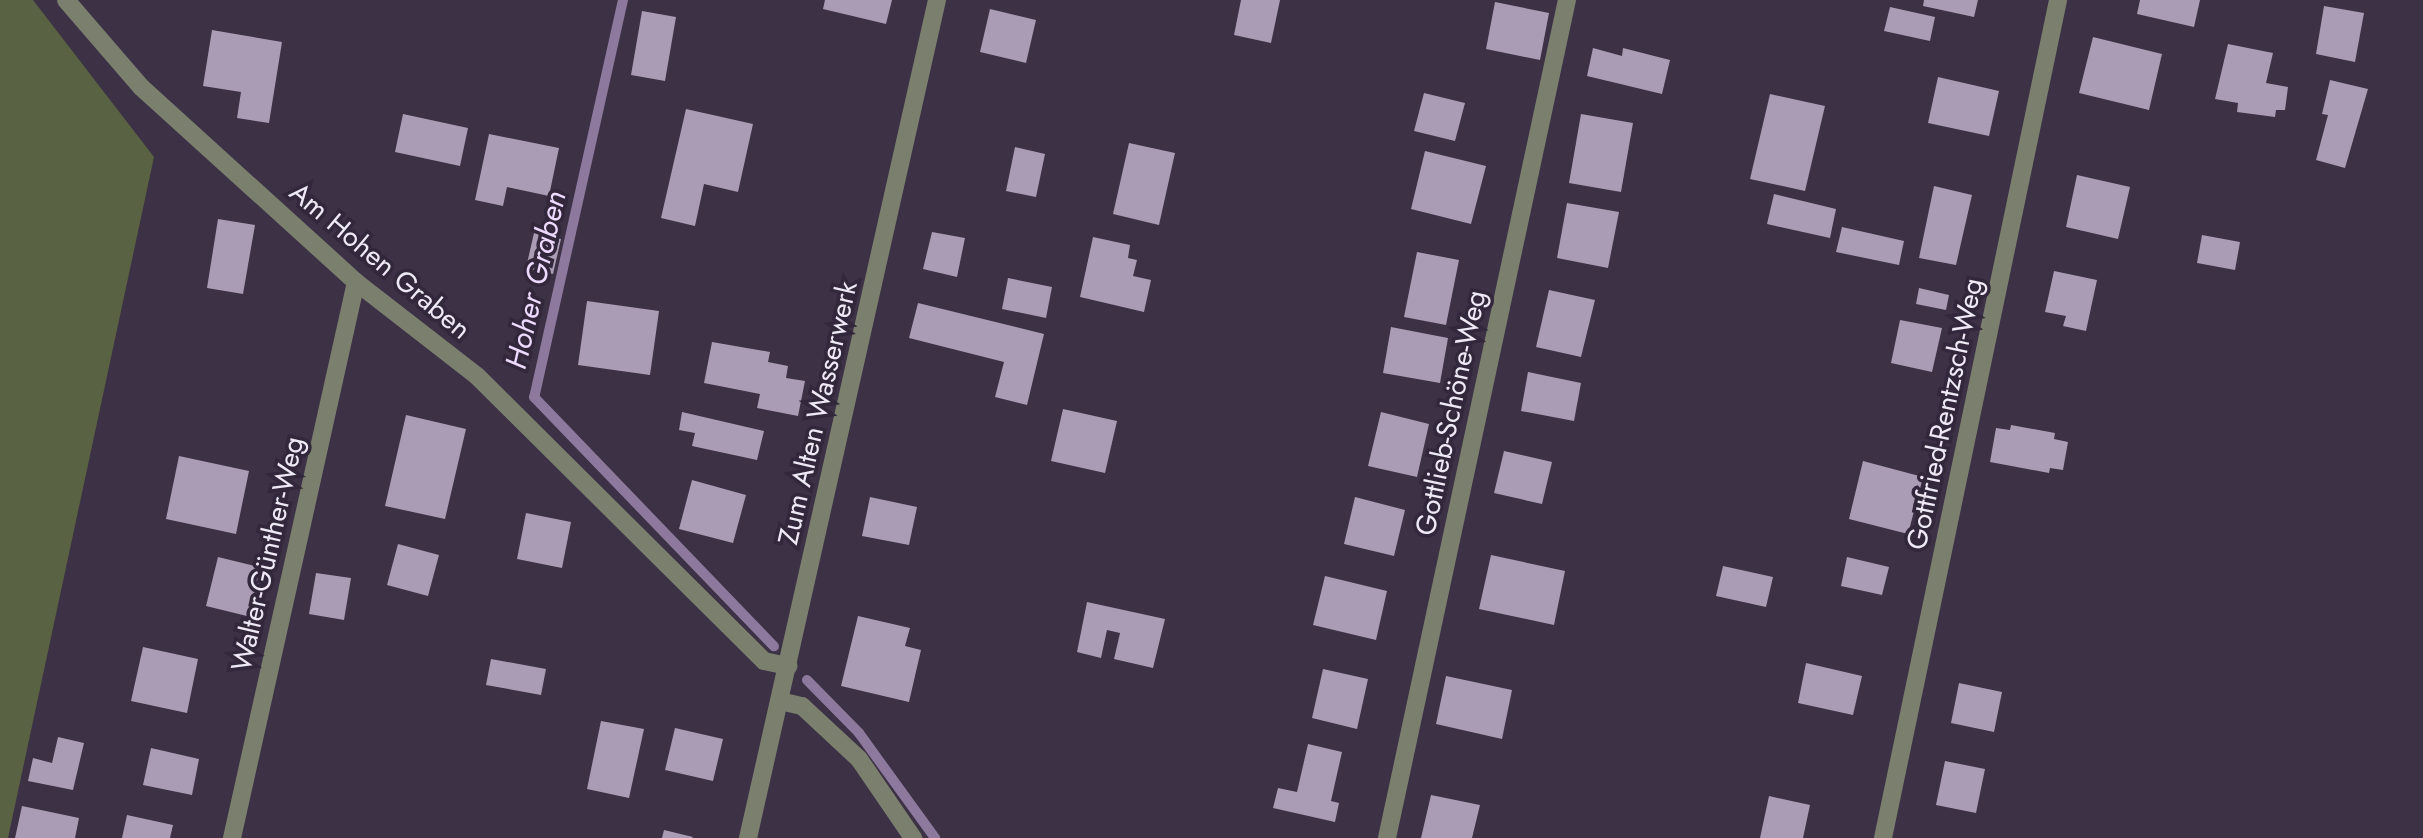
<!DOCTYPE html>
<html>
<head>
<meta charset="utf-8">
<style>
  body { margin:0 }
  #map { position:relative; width:2423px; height:838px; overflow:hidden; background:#3c3145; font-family:Jost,sans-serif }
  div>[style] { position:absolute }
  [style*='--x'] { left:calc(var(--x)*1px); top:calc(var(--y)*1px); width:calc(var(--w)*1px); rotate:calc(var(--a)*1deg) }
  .green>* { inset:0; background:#596242 }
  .stream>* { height:10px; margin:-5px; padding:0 5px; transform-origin:5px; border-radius:5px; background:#8d799d }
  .building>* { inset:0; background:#a99cb4 }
  .minor>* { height:18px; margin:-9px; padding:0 9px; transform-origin:9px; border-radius:9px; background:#7a7f6e }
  span { translate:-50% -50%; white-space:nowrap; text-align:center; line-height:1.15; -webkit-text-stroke:7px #32273b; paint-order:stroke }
  .street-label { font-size:28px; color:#efe9f6 }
  .water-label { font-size:30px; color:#eedafe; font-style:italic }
</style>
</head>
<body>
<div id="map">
  <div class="green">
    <div style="clip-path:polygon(0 0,33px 0,154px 157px,8px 838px,0 838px)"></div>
  </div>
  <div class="stream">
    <div style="--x:623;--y:0;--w:407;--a:102.6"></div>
    <div style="--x:534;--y:397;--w:346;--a:46.1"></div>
    <div style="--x:807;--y:680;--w:74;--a:45.5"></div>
    <div style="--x:859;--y:733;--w:130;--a:54.1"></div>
  </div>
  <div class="building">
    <div style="clip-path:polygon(825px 0,892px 0,886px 24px,823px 9px)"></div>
    <div style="clip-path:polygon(1241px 0,1280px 0,1271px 43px,1234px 35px)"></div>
    <div style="clip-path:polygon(1924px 0,1978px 0,1974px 17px,1923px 6px)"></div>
    <div style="clip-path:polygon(2140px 0,2200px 0,2194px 27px,2137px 14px)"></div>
    <div style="clip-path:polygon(1495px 2px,1549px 13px,1540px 60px,1486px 49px)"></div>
    <div style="clip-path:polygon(2324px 6px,2364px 13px,2355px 62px,2316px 54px)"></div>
    <div style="clip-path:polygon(1890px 7px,1935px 17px,1930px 41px,1884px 31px)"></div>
    <div style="clip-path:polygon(990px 9px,1036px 20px,1026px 63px,980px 52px)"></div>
    <div style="clip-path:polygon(642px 11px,676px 17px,665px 81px,631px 75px)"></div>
    <div style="clip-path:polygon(212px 30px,282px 42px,269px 123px,237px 118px,241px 92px,203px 86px)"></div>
    <div style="clip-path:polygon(2093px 37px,2162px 54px,2149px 110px,2079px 93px)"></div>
    <div style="clip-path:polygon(2228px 44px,2273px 53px,2266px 83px,2288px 87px,2285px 110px,2276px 110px,2275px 117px,2237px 112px,2238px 103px,2215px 99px)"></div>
    <div style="clip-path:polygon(1593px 48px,1622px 56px,1623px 48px,1670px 60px,1662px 94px,1587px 76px)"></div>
    <div style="clip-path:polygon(1938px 77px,1999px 91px,1989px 136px,1928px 123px)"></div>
    <div style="clip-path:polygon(2330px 80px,2368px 89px,2345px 168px,2316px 160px,2328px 115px,2322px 114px)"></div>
    <div style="clip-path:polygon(1424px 93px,1465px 103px,1455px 141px,1414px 131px)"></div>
    <div style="clip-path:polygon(1770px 94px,1825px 106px,1805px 191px,1750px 179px)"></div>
    <div style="clip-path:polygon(686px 109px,753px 124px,738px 192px,704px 184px,695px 226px,661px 218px)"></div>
    <div style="clip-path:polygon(403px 114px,468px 128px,460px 166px,395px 152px)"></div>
    <div style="clip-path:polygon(1581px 114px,1633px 123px,1621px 192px,1569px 183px)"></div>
    <div style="clip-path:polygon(489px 134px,559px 148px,549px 196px,507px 187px,503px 206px,475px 200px)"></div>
    <div style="clip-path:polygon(1129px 143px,1175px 153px,1159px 225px,1113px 214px)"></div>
    <div style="clip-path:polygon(1015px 147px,1045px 154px,1036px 197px,1006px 191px)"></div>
    <div style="clip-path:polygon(1425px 151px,1486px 166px,1471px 224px,1411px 209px)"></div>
    <div style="clip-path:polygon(2077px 175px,2130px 187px,2118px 239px,2066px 227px)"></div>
    <div style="clip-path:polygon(1934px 186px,1972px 195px,1956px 265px,1919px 258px)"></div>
    <div style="clip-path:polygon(1774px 194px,1836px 209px,1830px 238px,1767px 224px)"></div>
    <div style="clip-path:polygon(1567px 203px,1619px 212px,1608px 268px,1557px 258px)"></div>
    <div style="clip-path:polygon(218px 219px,255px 225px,243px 294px,207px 288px)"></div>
    <div style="clip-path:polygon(1842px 227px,1904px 241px,1899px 265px,1836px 252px)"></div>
    <div style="clip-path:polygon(932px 232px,965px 238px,957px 277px,923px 269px)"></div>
    <div style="clip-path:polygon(534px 233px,561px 239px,553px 274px,526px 268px)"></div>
    <div style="clip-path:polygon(2202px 235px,2240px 242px,2235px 270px,2197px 263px)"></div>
    <div style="clip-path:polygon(1093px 237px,1130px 245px,1128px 258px,1137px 260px,1133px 276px,1151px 280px,1144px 312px,1080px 297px)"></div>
    <div style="clip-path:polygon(1417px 252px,1459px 260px,1446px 325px,1404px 317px)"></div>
    <div style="clip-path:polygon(2054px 271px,2097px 280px,2086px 331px,2063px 326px,2066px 316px,2045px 312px)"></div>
    <div style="clip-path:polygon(1008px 278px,1052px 287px,1046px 318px,1002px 309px)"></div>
    <div style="clip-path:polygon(1919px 288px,1949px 295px,1946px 310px,1916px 304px)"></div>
    <div style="clip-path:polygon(1549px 290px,1595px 300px,1581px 357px,1536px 347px)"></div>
    <div style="clip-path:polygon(587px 301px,659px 311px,650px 375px,578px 365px)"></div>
    <div style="clip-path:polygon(918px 303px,1044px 334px,1027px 405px,995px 397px,1004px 362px,909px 338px)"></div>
    <div style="clip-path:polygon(1900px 320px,1942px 328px,1932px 372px,1891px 363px)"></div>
    <div style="clip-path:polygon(1391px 327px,1448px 338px,1440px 383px,1383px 373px)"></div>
    <div style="clip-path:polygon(712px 342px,770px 352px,768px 362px,788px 366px,786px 378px,805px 381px,798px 416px,757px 408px,760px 394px,704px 383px)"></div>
    <div style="clip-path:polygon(1528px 372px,1581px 383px,1574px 421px,1521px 411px)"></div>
    <div style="clip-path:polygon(1063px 409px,1117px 421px,1105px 473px,1051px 461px)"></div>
    <div style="clip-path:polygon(682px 412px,764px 431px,757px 460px,692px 446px,695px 433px,679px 430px)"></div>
    <div style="clip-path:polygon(1381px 412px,1429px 424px,1417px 477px,1368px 466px)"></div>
    <div style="clip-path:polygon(406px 415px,466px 429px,445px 519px,385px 506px)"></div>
    <div style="clip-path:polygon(2011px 425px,2055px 433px,2054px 439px,2068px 442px,2063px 470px,2050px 468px,2049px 473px,1990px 462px,1996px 428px,2010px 430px)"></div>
    <div style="clip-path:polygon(1504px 451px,1552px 462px,1542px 504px,1494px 493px)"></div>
    <div style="clip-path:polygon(179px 456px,249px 471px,236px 534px,166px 519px)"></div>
    <div style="clip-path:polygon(1863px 461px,1923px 477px,1908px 534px,1849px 519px)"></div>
    <div style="clip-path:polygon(692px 480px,746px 495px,733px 543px,679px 529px)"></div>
    <div style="clip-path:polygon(870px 497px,917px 507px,909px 545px,862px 536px)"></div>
    <div style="clip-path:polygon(1355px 497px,1405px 510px,1394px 556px,1344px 544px)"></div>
    <div style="clip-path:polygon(526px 513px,571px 522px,562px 568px,517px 559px)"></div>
    <div style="clip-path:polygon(398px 544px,439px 555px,428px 596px,387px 585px)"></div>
    <div style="clip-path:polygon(1491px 555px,1565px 571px,1554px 625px,1479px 609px)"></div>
    <div style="clip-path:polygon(218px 557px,263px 568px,251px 617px,206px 606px)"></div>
    <div style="clip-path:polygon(1847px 557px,1889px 567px,1882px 595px,1841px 586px)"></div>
    <div style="clip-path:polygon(1723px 566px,1773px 577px,1766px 607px,1716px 596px)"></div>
    <div style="clip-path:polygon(316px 573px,351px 578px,344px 620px,309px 614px)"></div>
    <div style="clip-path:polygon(1325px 576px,1387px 591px,1376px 640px,1313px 625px)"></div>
    <div style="clip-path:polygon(1087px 602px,1165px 619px,1153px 668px,1114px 659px,1120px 633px,1107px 630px,1101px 658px,1077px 652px)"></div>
    <div style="clip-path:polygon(858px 616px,910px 628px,905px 646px,921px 650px,909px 702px,841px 686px)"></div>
    <div style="clip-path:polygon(143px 647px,198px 659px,187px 713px,131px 701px)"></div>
    <div style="clip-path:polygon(491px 659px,546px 669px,541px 695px,486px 685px)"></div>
    <div style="clip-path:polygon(1806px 663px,1862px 676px,1853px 715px,1798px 703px)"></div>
    <div style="clip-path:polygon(1323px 669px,1368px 679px,1357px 729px,1312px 718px)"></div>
    <div style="clip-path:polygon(1446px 676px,1512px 690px,1502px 739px,1436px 724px)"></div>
    <div style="clip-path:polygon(1959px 683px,2002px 692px,1994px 732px,1951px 723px)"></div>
    <div style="clip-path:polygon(601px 721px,644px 729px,629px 798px,587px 789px)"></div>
    <div style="clip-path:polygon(675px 728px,723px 739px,713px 781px,665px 770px)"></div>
    <div style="clip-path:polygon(58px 737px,84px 743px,73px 790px,28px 781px,33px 758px,52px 763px)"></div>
    <div style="clip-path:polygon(1308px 744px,1342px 752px,1331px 801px,1339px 803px,1335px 822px,1273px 808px,1278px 788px,1297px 792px)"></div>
    <div style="clip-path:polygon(151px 748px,199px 759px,192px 795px,143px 785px)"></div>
    <div style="clip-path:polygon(1945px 761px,1985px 769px,1976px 813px,1936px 805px)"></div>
    <div style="clip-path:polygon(1431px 795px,1480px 805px,1472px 838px,1421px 838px)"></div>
    <div style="clip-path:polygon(1769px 796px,1810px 805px,1803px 838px,1760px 838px)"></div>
    <div style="clip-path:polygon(22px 806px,79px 818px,75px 838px,15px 838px)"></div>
    <div style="clip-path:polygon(127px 815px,173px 825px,170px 838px,122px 838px)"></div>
    <div style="clip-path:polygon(664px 830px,693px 837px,692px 838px,662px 838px)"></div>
  </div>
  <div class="minor">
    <div style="--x:66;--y:0;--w:115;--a:49.2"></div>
    <div style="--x:141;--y:87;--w:290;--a:42.2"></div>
    <div style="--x:356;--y:282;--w:153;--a:37.8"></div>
    <div style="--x:477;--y:376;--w:404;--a:44.8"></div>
    <div style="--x:764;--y:661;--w:25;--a:12"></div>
    <div style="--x:780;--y:701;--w:23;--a:13"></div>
    <div style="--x:802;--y:706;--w:78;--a:42.9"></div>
    <div style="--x:859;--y:759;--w:96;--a:55.6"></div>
    <div style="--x:232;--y:838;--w:570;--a:-77.43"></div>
    <div style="--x:748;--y:838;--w:859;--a:-77.29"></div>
    <div style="--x:1387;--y:838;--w:857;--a:-77.88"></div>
    <div style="--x:1883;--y:838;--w:856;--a:-78.2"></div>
  </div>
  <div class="street-label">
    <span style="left:380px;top:261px;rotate:40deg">Am Hohen Graben</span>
    <span style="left:818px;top:413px;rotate:-77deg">Zum Alten Wasserwerk</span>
    <span style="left:1451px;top:413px;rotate:-78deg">Gottlieb-Schöne-Weg</span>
    <span style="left:1945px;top:414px;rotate:-78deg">Gottfried-Rentzsch-Weg</span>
    <span style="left:268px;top:554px;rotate:-77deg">Walter-Günther-Weg</span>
  </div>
  <div class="water-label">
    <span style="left:536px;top:280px;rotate:-77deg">Hoher Graben</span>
  </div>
</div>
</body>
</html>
